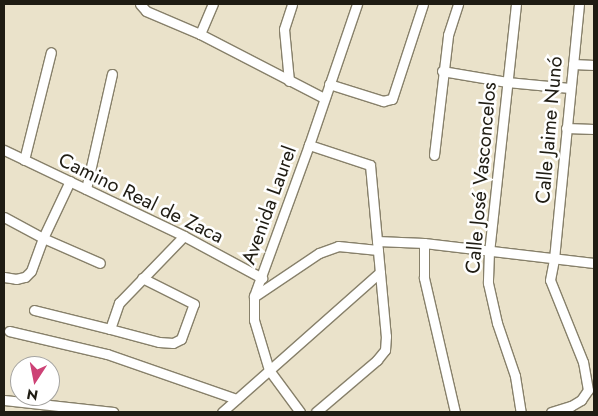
<!DOCTYPE html>
<html>
<head>
<meta charset="utf-8">
<style>
  body { margin:0 }
  #map { position:relative; width:598px; height:416px; overflow:hidden; background:#eae2ca; font-family:Jost,sans-serif }
  div>[style] { position:absolute }
  [style*='--x'] { left:calc(var(--x)*1px); top:calc(var(--y)*1px); width:calc(var(--w)*1px); rotate:calc(var(--a)*1deg) }
  .roads { filter:drop-shadow(1px 0 #87806a) drop-shadow(-1px 0 #87806a) drop-shadow(0 1px #87806a) drop-shadow(0 -1px #87806a) }
  .minor>* { height:9px; margin:-4.5px; padding:0 4.5px; transform-origin:4.5px; border-radius:4.5px; background:#fff }
  span { translate:-50% -50%; white-space:nowrap; text-align:center; line-height:1.15; -webkit-text-stroke:5px #fff; paint-order:stroke }
  .street-label { font-size:20px; color:#1f1c13 }
  .frame { position:absolute; inset:0; border:5px solid #1f1c13; pointer-events:none }
  .north { position:absolute; left:10px; top:356px; width:50px; height:50px; box-sizing:border-box; background:#fff; border:1px solid #a5a4a1; border-radius:50%; rotate:191deg; font-size:14px; font-weight:700; line-height:20px; text-align:center; color:#1f1c13 }
  .north::after { content:''; display:block; margin:auto; width:18px; height:22px; background:#cd4276; clip-path:polygon(50% 0,100% 100%,50% 72%,0 100%) }
</style>
</head>
<body>
<div id="map">
  <div class="roads">
    <div class="minor">
      <div style="--x:140;--y:4;--w:9;--a:49"></div>
      <div style="--x:146;--y:11;--w:59;--a:23.1"></div>
      <div style="--x:200;--y:34;--w:140;--a:27.3"></div>
      <div style="--x:516;--y:4;--w:248;--a:96.2"></div>
      <div style="--x:489;--y:251;--w:32;--a:92"></div>
      <div style="--x:488;--y:283;--w:41;--a:77.3"></div>
      <div style="--x:497;--y:323;--w:56;--a:71.2"></div>
      <div style="--x:515;--y:376;--w:36;--a:81"></div>
      <div style="--x:200;--y:34;--w:33;--a:-67"></div>
      <div style="--x:573;--y:64;--w:21;--a:3"></div>
      <div style="--x:442;--y:71;--w:66;--a:9.6"></div>
      <div style="--x:507;--y:82;--w:63;--a:5.4"></div>
      <div style="--x:289;--y:81;--w:52;--a:-95.5"></div>
      <div style="--x:284;--y:29;--w:26;--a:-72"></div>
      <div style="--x:329;--y:84;--w:57;--a:17.5"></div>
      <div style="--x:383;--y:101;--w:9;--a:-13"></div>
      <div style="--x:392;--y:99;--w:100;--a:-71.9"></div>
      <div style="--x:566;--y:128;--w:28;--a:2"></div>
      <div style="--x:309;--y:145;--w:64;--a:18.2"></div>
      <div style="--x:370;--y:165;--w:172;--a:84.7"></div>
      <div style="--x:386;--y:336;--w:14;--a:94"></div>
      <div style="--x:385;--y:350;--w:13;--a:129"></div>
      <div style="--x:377;--y:360;--w:80;--a:139.6"></div>
      <div style="--x:4;--y:150;--w:199;--a:25.5"></div>
      <div style="--x:184;--y:236;--w:89;--a:28.3"></div>
      <div style="--x:434;--y:155;--w:121;--a:-83.3"></div>
      <div style="--x:448;--y:35;--w:33;--a:-72"></div>
      <div style="--x:24;--y:160;--w:111;--a:-76"></div>
      <div style="--x:86;--y:189;--w:118;--a:-77.3"></div>
      <div style="--x:4;--y:217;--w:44;--a:28.3"></div>
      <div style="--x:43;--y:238;--w:62;--a:23.7"></div>
      <div style="--x:377;--y:241;--w:47;--a:2.4"></div>
      <div style="--x:424;--y:243;--w:171;--a:6.7"></div>
      <div style="--x:424;--y:243;--w:35;--a:90"></div>
      <div style="--x:424;--y:278;--w:138;--a:77"></div>
      <div style="--x:4;--y:277;--w:12;--a:9"></div>
      <div style="--x:16;--y:279;--w:9;--a:-13"></div>
      <div style="--x:25;--y:277;--w:8;--a:-45"></div>
      <div style="--x:31;--y:271;--w:35;--a:-70"></div>
      <div style="--x:43;--y:238;--w:63;--a:-64.7"></div>
      <div style="--x:255;--y:296;--w:77;--a:-33.9"></div>
      <div style="--x:319;--y:253;--w:20;--a:-20"></div>
      <div style="--x:338;--y:246;--w:40;--a:5.7"></div>
      <div style="--x:34;--y:310;--w:78;--a:14"></div>
      <div style="--x:110;--y:329;--w:28;--a:-71"></div>
      <div style="--x:119;--y:303;--w:93;--a:-45.9"></div>
      <div style="--x:110;--y:329;--w:51;--a:14.9"></div>
      <div style="--x:159;--y:342;--w:14;--a:4"></div>
      <div style="--x:173;--y:343;--w:9;--a:-27"></div>
      <div style="--x:181;--y:339;--w:37;--a:-70"></div>
      <div style="--x:194;--y:304;--w:58;--a:-153.4"></div>
      <div style="--x:9;--y:331;--w:101;--a:13.2"></div>
      <div style="--x:107;--y:354;--w:137;--a:19.2"></div>
      <div style="--x:4;--y:400;--w:110;--a:6.3"></div>
      <div style="--x:222;--y:412;--w:211;--a:-41.5"></div>
      <div style="--x:300;--y:412;--w:52;--a:-126.4"></div>
      <div style="--x:269;--y:370;--w:52;--a:-106.7"></div>
      <div style="--x:254;--y:320;--w:24;--a:-90"></div>
      <div style="--x:254;--y:296;--w:161;--a:-70"></div>
      <div style="--x:309;--y:145;--w:149;--a:-71.2"></div>
      <div style="--x:551;--y:412;--w:21;--a:-17"></div>
      <div style="--x:571;--y:406;--w:12;--a:-31"></div>
      <div style="--x:581;--y:400;--w:12;--a:-55"></div>
      <div style="--x:588;--y:390;--w:28;--a:-100"></div>
      <div style="--x:583;--y:362;--w:88;--a:-111.9"></div>
      <div style="--x:550;--y:280;--w:21;--a:-79"></div>
      <div style="--x:554;--y:259;--w:256;--a:-84.4"></div>
    </div>
  </div>
  <div class="street-label">
    <span style="left:549px;top:130px;rotate:-85deg">Calle Jaime Nunó</span>
    <span style="left:481px;top:178px;rotate:-85deg">Calle José Vasconcelos</span>
    <span style="left:141px;top:198px;rotate:26deg">Camino Real de Zaca</span>
    <span style="left:269px;top:205px;rotate:-70deg">Avenida Laurel</span>
  </div>
  <div class="frame"></div>
  <div class="north">N</div>
</div>
</body>
</html>
